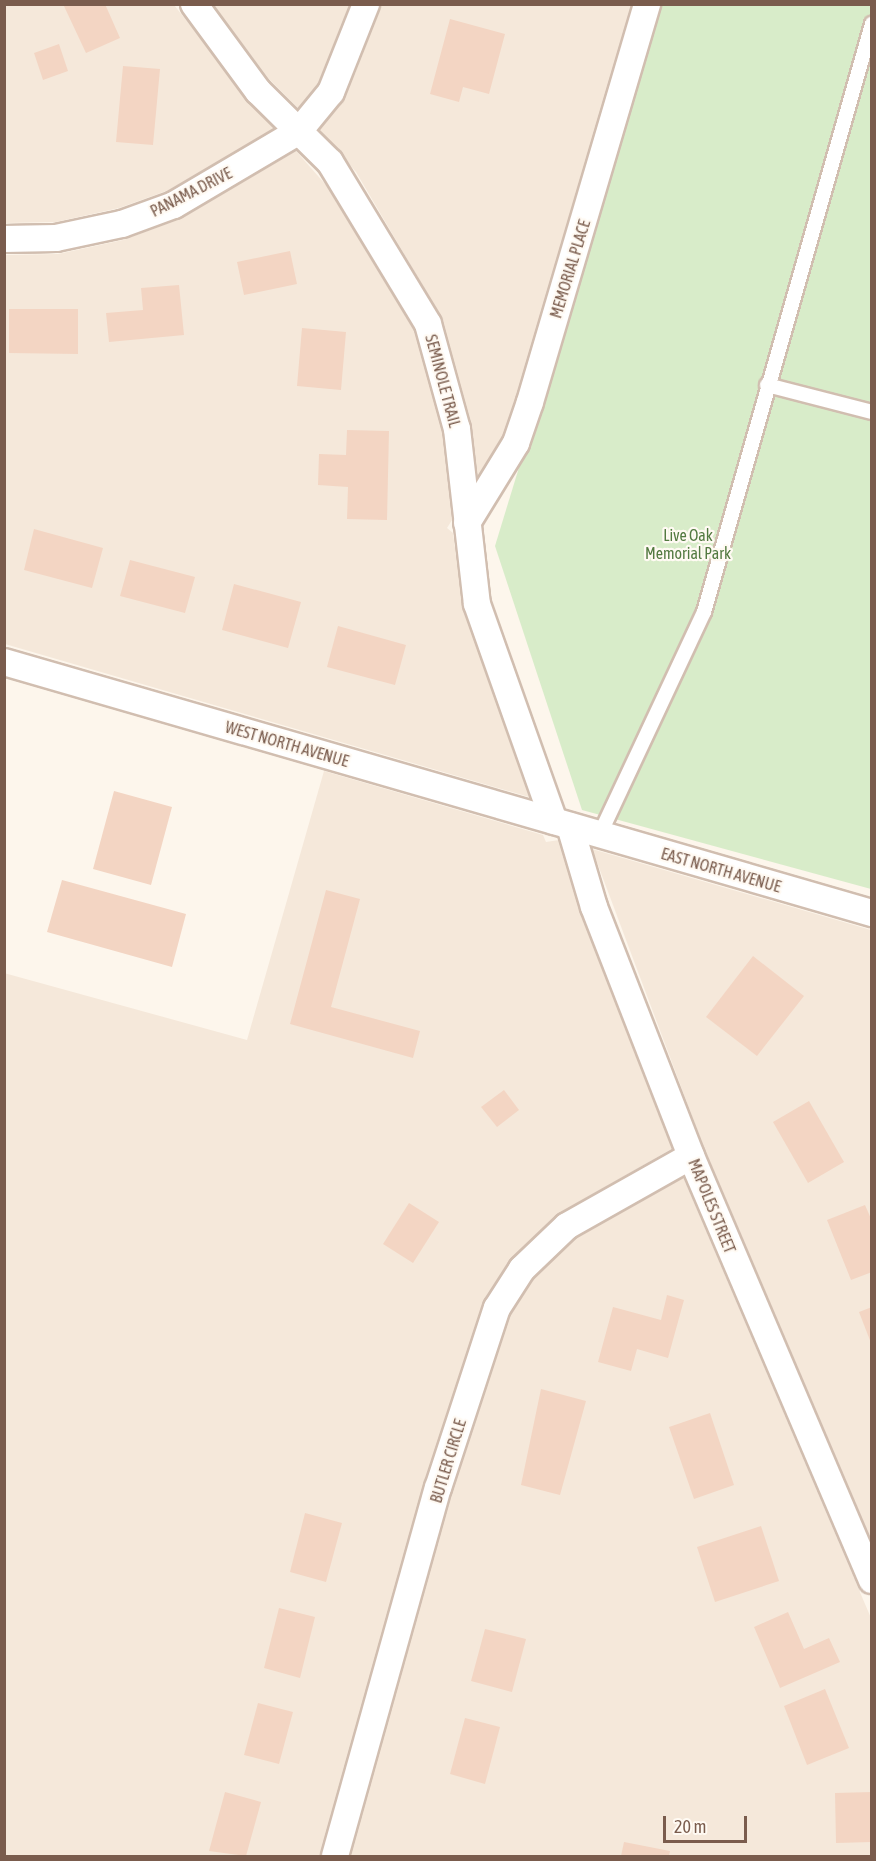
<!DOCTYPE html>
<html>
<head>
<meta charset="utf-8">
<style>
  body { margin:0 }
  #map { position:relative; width:876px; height:1861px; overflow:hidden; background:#fdf6ec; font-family:"Asap Condensed",sans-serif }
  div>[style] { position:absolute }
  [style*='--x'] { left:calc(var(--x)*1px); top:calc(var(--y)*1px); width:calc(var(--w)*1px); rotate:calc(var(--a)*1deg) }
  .residential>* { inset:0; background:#f5e8da }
  .green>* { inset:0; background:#d8ecc9 }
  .building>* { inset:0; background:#f3d5c3 }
  .roads { filter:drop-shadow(2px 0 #d1beb0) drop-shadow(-2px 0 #d1beb0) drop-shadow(0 2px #d1beb0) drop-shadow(0 -2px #d1beb0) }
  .service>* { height:14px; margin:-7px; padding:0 7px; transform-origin:7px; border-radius:7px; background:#fff }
  .minor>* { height:26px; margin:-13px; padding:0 13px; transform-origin:13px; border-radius:13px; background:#fff }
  span { translate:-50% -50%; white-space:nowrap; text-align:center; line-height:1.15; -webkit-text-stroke:4.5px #fffaf3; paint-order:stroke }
  .street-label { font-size:16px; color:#7a5c4d }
  .park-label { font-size:16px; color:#537a41 }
  .frame { position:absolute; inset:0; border:6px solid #7a5c4d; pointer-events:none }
  .scale { position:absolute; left:663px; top:1816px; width:84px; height:27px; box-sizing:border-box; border:3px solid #7a5c4d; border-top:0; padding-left:8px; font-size:18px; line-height:21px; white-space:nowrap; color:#7a5c4d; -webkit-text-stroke:4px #fffaf3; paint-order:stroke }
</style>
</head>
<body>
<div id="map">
  <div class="residential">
    <div style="clip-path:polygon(4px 5px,174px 5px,274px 129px,169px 190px,119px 208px,56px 222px,5px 223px)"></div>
    <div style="clip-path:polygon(213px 5px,351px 5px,319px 83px,299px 109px,269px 79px)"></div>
    <div style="clip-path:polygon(381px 5px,632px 5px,517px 397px,503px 437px,478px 479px,471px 424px,440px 315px,356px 172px,319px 129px,355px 74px)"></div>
    <div style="clip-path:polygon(296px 151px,333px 193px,415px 332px,443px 434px,452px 520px,447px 528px,453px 533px,463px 608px,529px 797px,5px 644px,4px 255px,58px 254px,123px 240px,180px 219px)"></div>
    <div style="clip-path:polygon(324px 771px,543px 835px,546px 842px,559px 840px,582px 914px,673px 1148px,560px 1213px,511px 1260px,483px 1303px,425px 1484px,321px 1856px,5px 1856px,4px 973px,247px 1040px)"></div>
    <div style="clip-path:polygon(592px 849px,871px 930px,871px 1543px,704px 1148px)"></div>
    <div style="clip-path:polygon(683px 1177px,871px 1618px,871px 1856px,350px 1856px,452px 1492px,509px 1315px,532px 1280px,574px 1239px)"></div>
  </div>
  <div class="green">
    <div style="clip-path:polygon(660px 5px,871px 5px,871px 889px,582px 810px,495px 546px)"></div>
  </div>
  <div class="building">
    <div style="clip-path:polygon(63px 4px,105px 4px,120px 38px,86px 53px)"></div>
    <div style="clip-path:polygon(450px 19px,505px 34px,489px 94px,463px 87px,459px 102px,430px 94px)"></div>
    <div style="clip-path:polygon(59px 44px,68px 71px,43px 80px,34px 53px)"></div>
    <div style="clip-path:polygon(123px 66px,160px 69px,153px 145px,116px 142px)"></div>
    <div style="clip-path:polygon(290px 251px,297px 284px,244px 295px,237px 262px)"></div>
    <div style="clip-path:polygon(179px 285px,184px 335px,109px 342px,106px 313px,143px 310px,141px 288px)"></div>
    <div style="clip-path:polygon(9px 309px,78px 309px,78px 354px,9px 353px)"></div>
    <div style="clip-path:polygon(302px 328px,346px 332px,341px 390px,297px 386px)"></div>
    <div style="clip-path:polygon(347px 430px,389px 431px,387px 520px,347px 519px,348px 487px,318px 485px,319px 454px,346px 455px)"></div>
    <div style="clip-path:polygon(34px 529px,103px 548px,92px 588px,24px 570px)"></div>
    <div style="clip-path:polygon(130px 560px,195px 577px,185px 613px,120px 596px)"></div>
    <div style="clip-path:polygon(234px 584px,301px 602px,288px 648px,222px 630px)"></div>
    <div style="clip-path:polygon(338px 626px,406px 645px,395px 685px,327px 667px)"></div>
    <div style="clip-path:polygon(114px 791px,172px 807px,151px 885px,93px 869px)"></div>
    <div style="clip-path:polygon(62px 880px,186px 914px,172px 967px,47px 932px)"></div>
    <div style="clip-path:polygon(326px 890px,360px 899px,331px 1007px,420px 1031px,413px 1058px,290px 1024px)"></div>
    <div style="clip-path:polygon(753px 956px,804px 996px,757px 1056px,706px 1017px)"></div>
    <div style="clip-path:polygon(504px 1090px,519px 1110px,497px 1127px,481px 1107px)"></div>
    <div style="clip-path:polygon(809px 1101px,844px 1162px,808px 1183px,773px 1122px)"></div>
    <div style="clip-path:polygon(409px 1203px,439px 1222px,413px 1263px,383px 1244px)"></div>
    <div style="clip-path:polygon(865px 1205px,872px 1221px,872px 1272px,851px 1280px,827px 1220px)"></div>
    <div style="clip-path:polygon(667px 1295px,684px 1300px,668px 1358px,637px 1349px,631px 1371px,598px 1362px,613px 1307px,661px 1320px)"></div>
    <div style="clip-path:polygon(872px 1307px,872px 1343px,871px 1343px,859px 1312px)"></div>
    <div style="clip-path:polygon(541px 1389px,586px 1401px,560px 1495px,521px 1485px)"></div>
    <div style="clip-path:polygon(710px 1413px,734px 1485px,694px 1499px,669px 1427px)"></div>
    <div style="clip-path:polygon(305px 1513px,342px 1523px,326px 1582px,290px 1572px)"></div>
    <div style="clip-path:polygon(761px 1526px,779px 1581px,715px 1602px,697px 1547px)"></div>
    <div style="clip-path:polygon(279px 1608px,315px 1617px,300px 1678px,264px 1668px)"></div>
    <div style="clip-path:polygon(788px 1612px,804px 1649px,829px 1638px,840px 1662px,780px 1688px,754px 1627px)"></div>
    <div style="clip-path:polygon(485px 1629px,526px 1639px,512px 1692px,471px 1681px)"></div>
    <div style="clip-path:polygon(825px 1689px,849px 1748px,807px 1765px,784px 1706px)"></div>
    <div style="clip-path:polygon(258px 1703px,293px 1712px,279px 1764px,244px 1755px)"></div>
    <div style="clip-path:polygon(465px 1718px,500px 1727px,485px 1784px,450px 1774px)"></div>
    <div style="clip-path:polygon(225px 1792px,261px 1802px,246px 1856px,209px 1851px)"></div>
    <div style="clip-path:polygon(872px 1792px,872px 1842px,836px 1843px,835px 1793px)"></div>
    <div style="clip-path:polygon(624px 1842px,670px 1851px,669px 1856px,621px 1856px)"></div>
  </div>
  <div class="roads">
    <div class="service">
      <div style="--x:767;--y:385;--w:108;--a:14.4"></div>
      <div style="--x:600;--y:834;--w:245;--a:-64.9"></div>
      <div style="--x:704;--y:612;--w:612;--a:-74.05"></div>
    </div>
    <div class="minor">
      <div style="--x:194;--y:4;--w:108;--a:53.7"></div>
      <div style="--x:258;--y:91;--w:101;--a:44.6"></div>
      <div style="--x:330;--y:162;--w:189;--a:58.8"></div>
      <div style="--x:428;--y:324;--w:109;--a:74.6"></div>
      <div style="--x:457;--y:429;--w:176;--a:83.5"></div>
      <div style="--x:477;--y:604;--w:230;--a:70.5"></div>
      <div style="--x:4;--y:239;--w:52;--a:-1.1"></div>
      <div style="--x:56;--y:238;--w:67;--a:-12"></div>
      <div style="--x:122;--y:224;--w:55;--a:-20.1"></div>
      <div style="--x:174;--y:205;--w:145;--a:-30.6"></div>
      <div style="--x:299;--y:131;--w:50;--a:-50.6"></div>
      <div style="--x:331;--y:92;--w:95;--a:-68.3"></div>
      <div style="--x:467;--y:523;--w:94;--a:-58.5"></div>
      <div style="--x:516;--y:443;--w:43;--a:-71.1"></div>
      <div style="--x:530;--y:402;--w:415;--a:-73.6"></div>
      <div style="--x:4;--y:662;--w:904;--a:16.13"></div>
      <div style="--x:570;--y:826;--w:84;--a:73.5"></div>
      <div style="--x:594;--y:907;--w:267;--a:68.7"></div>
      <div style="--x:691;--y:1156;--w:461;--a:66.9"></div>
      <div style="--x:335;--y:1856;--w:382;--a:-74.4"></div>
      <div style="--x:438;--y:1488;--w:189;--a:-71.9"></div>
      <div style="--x:497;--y:1308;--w:46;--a:-57.3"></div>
      <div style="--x:522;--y:1269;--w:62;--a:-43.7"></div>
      <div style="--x:567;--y:1226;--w:142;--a:-29.4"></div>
    </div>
  </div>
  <div class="street-label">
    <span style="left:191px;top:192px;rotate:-27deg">PANAMA DRIVE</span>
    <span style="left:570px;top:269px;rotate:-73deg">MEMORIAL PLACE</span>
    <span style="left:443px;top:381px;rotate:75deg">SEMINOLE TRAIL</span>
    <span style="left:287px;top:744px;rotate:16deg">WEST NORTH AVENUE</span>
    <span style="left:721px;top:870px;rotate:16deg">EAST NORTH AVENUE</span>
    <span style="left:712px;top:1206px;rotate:68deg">MAPOLES STREET</span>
    <span style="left:448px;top:1461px;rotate:-73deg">BUTLER CIRCLE</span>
  </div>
  <div class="park-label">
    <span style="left:688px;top:544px">Live Oak<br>Memorial Park</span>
  </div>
  <div class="frame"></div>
  <div class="scale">20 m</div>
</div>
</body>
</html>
